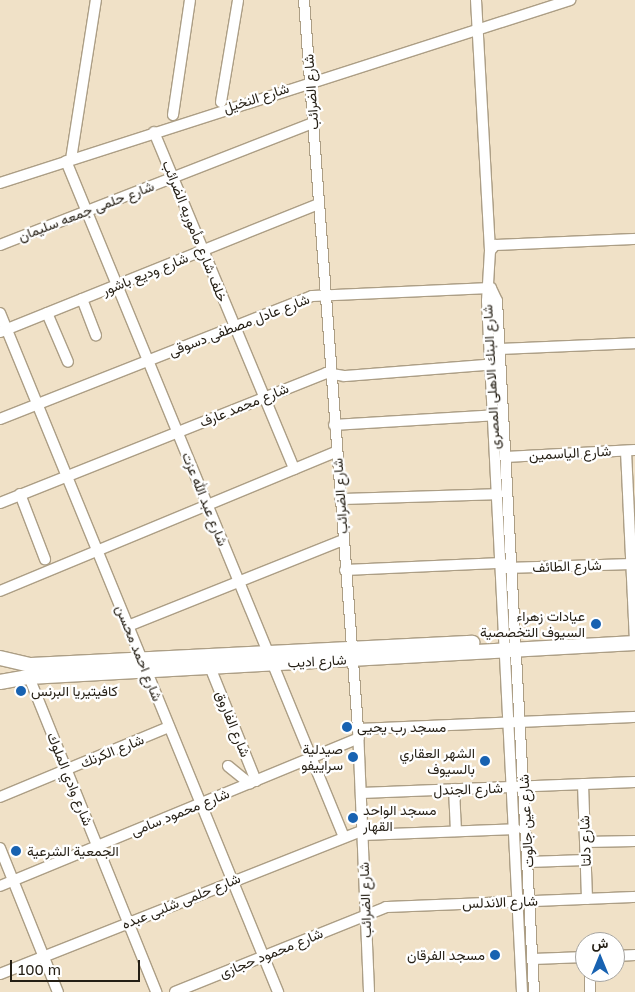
<!DOCTYPE html>
<html>
<head>
<meta charset="utf-8">
<style>
  body { margin:0 }
  #map { position:relative; width:635px; height:992px; overflow:hidden; background:#f0e1c7; font-family:"Golos Text",Vazirmatn,sans-serif }
  div>[style] { position:absolute }
  [style*='--x'] { left:calc(var(--x)*1px); top:calc(var(--y)*1px); width:calc(var(--w)*1px); rotate:calc(var(--a)*1deg) }
  .roads { filter:drop-shadow(1px 0 #ac9e85) drop-shadow(-1px 0 #ac9e85) drop-shadow(0 1px #ac9e85) drop-shadow(0 -1px #ac9e85) }
  .minor>* { height:10px; margin:-5px; padding:0 5px; transform-origin:5px; border-radius:5px; background:#fff }
  .secondary>* { height:14px; margin:-7px; padding:0 7px; transform-origin:7px; border-radius:7px; background:#fff }
  .dots>* { width:14px; height:14px; translate:-50% -50%; box-sizing:border-box; border:2px solid #fff; border-radius:50% }
  span { translate:-50% -50%; white-space:nowrap; text-align:center; line-height:1.15; -webkit-text-stroke:4.5px #fff; paint-order:stroke }
  .street-label { font-size:14px; color:#241e14 }
  .poi-label { font-size:14px; color:#241e14 }
  .right { translate:-100% -50%; text-align:right }
  .left { translate:0 -50%; text-align:left }
  .north { position:absolute; left:575px; top:932px; width:50px; height:50px; box-sizing:border-box; background:#fff; border:1px solid #a7a5a1; border-radius:50%; rotate:0deg; font-size:14px; font-weight:700; line-height:20px; text-align:center; color:#241e14 }
  .north::after { content:''; display:block; margin:auto; width:18px; height:22px; background:#1862b1; clip-path:polygon(50% 0,100% 100%,50% 72%,0 100%) }
  .scale { position:absolute; left:10px; top:960px; width:130px; height:22px; box-sizing:border-box; border:2px solid #241e14; border-top:0; padding-left:6px; font-size:15px; line-height:18px; white-space:nowrap; color:#241e14; -webkit-text-stroke:4px #fff; paint-order:stroke }
</style>
</head>
<body>
<div id="map">
  <div class="roads">
    <div class="minor">
      <div style="--x:304;--y:0;--w:731;--a:85.76"></div>
      <div style="--x:358;--y:729;--w:263;--a:87.6"></div>
      <div style="--x:476;--y:0;--w:251;--a:86.8"></div>
      <div style="--x:221;--y:102;--w:103;--a:-80.5"></div>
      <div style="--x:173;--y:115;--w:116;--a:-81.6"></div>
      <div style="--x:154;--y:132;--w:365;--a:67.4"></div>
      <div style="--x:71;--y:159;--w:161;--a:-81.1"></div>
      <div style="--x:66;--y:161;--w:731;--a:67.65"></div>
      <div style="--x:0;--y:183;--w:599;--a:-17.8"></div>
      <div style="--x:0;--y:245;--w:336;--a:-21.3"></div>
      <div style="--x:491;--y:288;--w:14;--a:65"></div>
      <div style="--x:497;--y:301;--w:692;--a:86.93"></div>
      <div style="--x:82;--y:299;--w:39;--a:69"></div>
      <div style="--x:0;--y:313;--w:734;--a:67.73"></div>
      <div style="--x:47;--y:313;--w:53;--a:66.8"></div>
      <div style="--x:0;--y:332;--w:343;--a:-21.9"></div>
      <div style="--x:499;--y:349;--w:136;--a:-2.5"></div>
      <div style="--x:0;--y:419;--w:335;--a:-21.5"></div>
      <div style="--x:312;--y:296;--w:179;--a:-2.6"></div>
      <div style="--x:334;--y:425;--w:164;--a:-3.5"></div>
      <div style="--x:626;--y:451;--w:192;--a:87.3"></div>
      <div style="--x:506;--y:457;--w:129;--a:-3.1"></div>
      <div style="--x:20;--y:494;--w:70;--a:69"></div>
      <div style="--x:340;--y:499;--w:158;--a:-1.8"></div>
      <div style="--x:0;--y:503;--w:351;--a:-21.7"></div>
      <div style="--x:326;--y:373;--w:18;--a:9"></div>
      <div style="--x:344;--y:376;--w:152;--a:-4.5"></div>
      <div style="--x:506;--y:568;--w:126;--a:-1.8"></div>
      <div style="--x:345;--y:570;--w:157;--a:-2.6"></div>
      <div style="--x:0;--y:591;--w:364;--a:-22.5"></div>
      <div style="--x:128;--y:626;--w:232;--a:-21.8"></div>
      <div style="--x:210;--y:667;--w:123;--a:68"></div>
      <div style="--x:29;--y:677;--w:340;--a:68"></div>
      <div style="--x:358;--y:729;--w:277;--a:-2.5"></div>
      <div style="--x:228;--y:766;--w:28;--a:39"></div>
      <div style="--x:583;--y:784;--w:115;--a:88"></div>
      <div style="--x:454;--y:789;--w:42;--a:87.3"></div>
      <div style="--x:361;--y:793;--w:274;--a:-2.3"></div>
      <div style="--x:0;--y:797;--w:183;--a:-22.5"></div>
      <div style="--x:363;--y:835;--w:153;--a:-2.2"></div>
      <div style="--x:585;--y:842;--w:50;--a:-1.1"></div>
      <div style="--x:0;--y:848;--w:155;--a:68.1"></div>
      <div style="--x:528;--y:862;--w:58;--a:-2"></div>
      <div style="--x:0;--y:886;--w:388;--a:-22.4"></div>
      <div style="--x:615;--y:956;--w:20;--a:-3"></div>
      <div style="--x:533;--y:959;--w:52;--a:-2.2"></div>
      <div style="--x:590;--y:972;--w:20;--a:90"></div>
      <div style="--x:0;--y:974;--w:391;--a:-21.6"></div>
      <div style="--x:175;--y:992;--w:227;--a:-21.9"></div>
      <div style="--x:386;--y:907;--w:249;--a:-2.3"></div>
      <div style="--x:522;--y:992;--w:692;--a:-92.9"></div>
      <div style="--x:487;--y:301;--w:50;--a:-86.6"></div>
      <div style="--x:490;--y:251;--w:8;--a:-50"></div>
      <div style="--x:495;--y:245;--w:140;--a:-2.5"></div>
    </div>
    <div class="secondary">
      <div style="--x:0;--y:658;--w:32;--a:13"></div>
      <div style="--x:31;--y:665;--w:442;--a:-2.9"></div>
      <div style="--x:0;--y:682;--w:29;--a:-10"></div>
      <div style="--x:29;--y:677;--w:607;--a:-3.21"></div>
    </div>
  </div>
  <div class="dots">
    <div style="left:596px;top:624px;background:#1862b1"></div>
    <div style="left:21px;top:691px;background:#1862b1"></div>
    <div style="left:347px;top:727px;background:#1862b1"></div>
    <div style="left:353px;top:757px;background:#1862b1"></div>
    <div style="left:485px;top:761px;background:#1862b1"></div>
    <div style="left:353px;top:818px;background:#1862b1"></div>
    <div style="left:16px;top:851px;background:#1862b1"></div>
    <div style="left:495px;top:955px;background:#1862b1"></div>
  </div>
  <div class="street-label">
    <span style="left:311px;top:92px;rotate:-94deg">شارع الضرائب</span>
    <span style="left:256px;top:98px;rotate:-18deg">شارع النخيل</span>
    <span style="left:86px;top:211px;rotate:-21deg">شارع حلمى جمعه سليمان</span>
    <span style="left:195px;top:231px;rotate:68deg">خلف شارع مأموريه الضرائب</span>
    <span style="left:145px;top:274px;rotate:-22deg">شارع وديع باشور</span>
    <span style="left:239px;top:325px;rotate:-21deg">شارع عادل مصطفى دسوقى</span>
    <span style="left:491px;top:377px;rotate:-93deg">شارع البنك الاهلى المصرى</span>
    <span style="left:244px;top:405px;rotate:-22deg">شارع محمد عارف</span>
    <span style="left:570px;top:453px;rotate:-3deg">شارع الياسمين</span>
    <span style="left:340px;top:496px;rotate:-94deg">شارع الضرائب</span>
    <span style="left:205px;top:499px;rotate:68deg">شارع عبد الله عزت</span>
    <span style="left:567px;top:566px;rotate:-2deg">شارع الطائف</span>
    <span style="left:139px;top:653px;rotate:68deg">شارع احمد محسن</span>
    <span style="left:317px;top:661px;rotate:-3deg">شارع اديب</span>
    <span style="left:233px;top:724px;rotate:68deg">شارع الفاروق</span>
    <span style="left:112px;top:751px;rotate:-22deg">شارع الكرنك</span>
    <span style="left:70px;top:779px;rotate:68deg">شارع وادي الملوك</span>
    <span style="left:468px;top:789px;rotate:-2deg">شارع الجندل</span>
    <span style="left:180px;top:812px;rotate:-22deg">شارع محمود سامى</span>
    <span style="left:526px;top:821px;rotate:-93deg">شارع عين جالوت</span>
    <span style="left:585px;top:841px;rotate:-92deg">شارع دلتا</span>
    <span style="left:365px;top:900px;rotate:-92deg">شارع الضرائب</span>
    <span style="left:181px;top:901px;rotate:-22deg">شارع حلمى شلبى عبده</span>
    <span style="left:500px;top:902px;rotate:-2deg">شارع الاندلس</span>
    <span style="left:271px;top:953px;rotate:-22deg">شارع محمود حجازى</span>
  </div>
  <div class="poi-label">
    <span class="right" style="left:585px;top:624px">عيادات زهراء<br>السيوف التخصصية</span>
    <span class="left" style="left:31px;top:691px">كافيتيريا البرنس</span>
    <span class="left" style="left:357px;top:727px">مسجد رب يحيى</span>
    <span class="right" style="left:343px;top:757px">صيدلية<br>سراييفو</span>
    <span class="right" style="left:475px;top:761px">الشهر العقاري<br>بالسيوف</span>
    <span class="left" style="left:363px;top:818px">مسجد الواحد<br>القهار</span>
    <span class="left" style="left:27px;top:851px">الجمعية الشرعية</span>
    <span class="right" style="left:485px;top:955px">مسجد الفرقان</span>
  </div>
  <div class="north">ش</div>
  <div class="scale">100 m</div>
</div>
</body>
</html>
